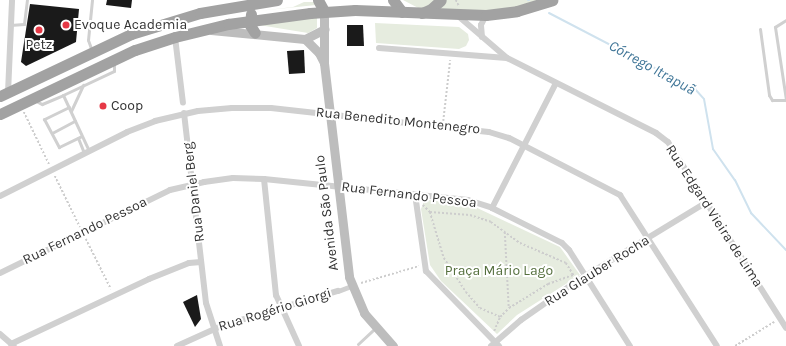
<!DOCTYPE html>
<html>
<head>
<meta charset="utf-8">
<style>
  body { margin:0 }
  #map { position:relative; width:786px; height:346px; overflow:hidden; background:#fff; font-family:Karla,sans-serif }
  div>[style] { position:absolute }
  [style*='--x'] { left:calc(var(--x)*1px); top:calc(var(--y)*1px); width:calc(var(--w)*1px); rotate:calc(var(--a)*1deg) }
  .green>* { inset:0; background:#e6ecdf }
  .stream>* { height:2px; margin:-1px; padding:0 1px; transform-origin:1px; border-radius:1px; background:#cfe2ee }
  .building>* { inset:0; background:#1a1a1a }
  .path>* { height:1.5px; margin-top:-0.75px; transform-origin:0; background:repeating-linear-gradient(90deg,#cdcdcd 0 2px,transparent 0 4px) }
  .service>* { height:3px; margin:-1.5px; padding:0 1.5px; transform-origin:1.5px; border-radius:1.5px; background:#d0d0d0 }
  .pedestrian>* { height:5px; margin:-2.5px; padding:0 2.5px; transform-origin:2.5px; border-radius:2.5px; background:#d0d0d0 }
  .minor>* { height:6px; margin:-3px; padding:0 3px; transform-origin:3px; border-radius:3px; background:#d0d0d0 }
  .secondary>* { height:9px; margin:-4.5px; padding:0 4.5px; transform-origin:4.5px; border-radius:4.5px; background:#bdbdbd }
  .trunk>* { height:11px; margin:-5.5px; padding:0 5.5px; transform-origin:5.5px; border-radius:5.5px; background:#a2a2a2 }
  .dots>* { width:11px; height:11px; translate:-50% -50%; box-sizing:border-box; border:2px solid #fff; border-radius:50% }
  span { translate:-50% -50%; white-space:nowrap; text-align:center; line-height:1.15; -webkit-text-stroke:4px #fff; paint-order:stroke }
  .poi-label { font-size:14px; color:#333 }
  .left { translate:0 -50%; text-align:left }
  .street-label { font-size:14px; color:#333 }
  .park-label { font-size:14px; color:#56703f }
  .water-label { font-size:15px; color:#3f7597; font-style:italic }
</style>
</head>
<body>
<div id="map">
  <div class="green">
    <div style="clip-path:polygon(403px 0,541px 0,505px 10px,422px 10px)"></div>
    <div style="clip-path:polygon(304px 2px,314px 2px,316px 5px,258px 11px,293px 7px)"></div>
    <div style="clip-path:polygon(317px 17px,317px 28px,308px 33px,259px 25px)"></div>
    <div style="clip-path:polygon(375px 23px,459px 27px,468px 34px,469px 40px,466px 46px,459px 49px,376px 43px)"></div>
    <div style="clip-path:polygon(429px 200px,473px 206px,560px 247px,580px 275px,517px 315px,497px 334px,441px 281px,430px 265px,421px 209px,424px 201px)"></div>
  </div>
  <div class="stream">
    <div style="--x:528;--y:0;--w:1;--a:0"></div>
    <div style="--x:549;--y:13;--w:165;--a:27.5"></div>
    <div style="--x:695;--y:89;--w:13;--a:48"></div>
    <div style="--x:704;--y:99;--w:51;--a:79.8"></div>
    <div style="--x:713;--y:149;--w:38;--a:55"></div>
    <div style="--x:735;--y:180;--w:37;--a:64"></div>
    <div style="--x:751;--y:213;--w:51;--a:46.6"></div>
  </div>
  <div class="building">
    <div style="clip-path:polygon(107px 0,132px 0,131px 8px,106px 5px)"></div>
    <div style="clip-path:polygon(30px 4px,79px 9px,76px 42px,26px 66px,21px 62px)"></div>
    <div style="clip-path:polygon(347px 25px,363px 25px,364px 46px,347px 46px)"></div>
    <div style="clip-path:polygon(304px 50px,305px 73px,289px 74px,287px 51px)"></div>
    <div style="clip-path:polygon(197px 295px,201px 319px,195px 327px,183px 302px)"></div>
  </div>
  <div class="path">
    <div style="--x:456;--y:0;--w:7;--a:63"></div>
    <div style="--x:24;--y:112;--w:58;--a:64.3"></div>
    <div style="--x:443;--y:121;--w:61;--a:-83.5"></div>
    <div style="--x:55;--y:176;--w:57;--a:63.9"></div>
    <div style="--x:423;--y:205;--w:10;--a:45"></div>
    <div style="--x:430;--y:212;--w:48;--a:73.1"></div>
    <div style="--x:444;--y:258;--w:40;--a:57.1"></div>
    <div style="--x:466;--y:292;--w:21;--a:49"></div>
    <div style="--x:480;--y:308;--w:22;--a:24"></div>
    <div style="--x:430;--y:212;--w:40;--a:4.3"></div>
    <div style="--x:470;--y:215;--w:22;--a:18"></div>
    <div style="--x:491;--y:222;--w:36;--a:36"></div>
    <div style="--x:520;--y:243;--w:50;--a:23.5"></div>
    <div style="--x:566;--y:263;--w:15;--a:58"></div>
    <div style="--x:505;--y:232;--w:76;--a:87"></div>
    <div style="--x:86;--y:239;--w:56;--a:63.4"></div>
    <div style="--x:361;--y:283;--w:60;--a:-16.3"></div>
    <div style="--x:494;--y:331;--w:15;--a:-67"></div>
    <div style="--x:500;--y:317;--w:13;--a:-45"></div>
    <div style="--x:509;--y:308;--w:46;--a:-31.6"></div>
    <div style="--x:548;--y:284;--w:27;--a:-20"></div>
    <div style="--x:735;--y:346;--w:46;--a:-31.6"></div>
  </div>
  <div class="service">
    <div style="--x:92;--y:0;--w:40;--a:95.7"></div>
    <div style="--x:88;--y:40;--w:12;--a:70"></div>
    <div style="--x:786;--y:20;--w:13;--a:148"></div>
    <div style="--x:775;--y:27;--w:74;--a:81.4"></div>
    <div style="--x:10;--y:25;--w:14;--a:-4"></div>
    <div style="--x:24;--y:24;--w:24;--a:-83"></div>
    <div style="--x:760;--y:29;--w:67;--a:82.2"></div>
    <div style="--x:769;--y:95;--w:6;--a:59"></div>
    <div style="--x:772;--y:100;--w:13;--a:0"></div>
    <div style="--x:63;--y:95;--w:62;--a:65.1"></div>
    <div style="--x:34;--y:100;--w:9;--a:27"></div>
    <div style="--x:42;--y:104;--w:23;--a:-23"></div>
    <div style="--x:63;--y:95;--w:56;--a:-25.2"></div>
    <div style="--x:114;--y:71;--w:7;--a:-90"></div>
    <div style="--x:69;--y:107;--w:28;--a:154"></div>
    <div style="--x:44;--y:119;--w:32;--a:62"></div>
    <div style="--x:59;--y:147;--w:25;--a:-26"></div>
    <div style="--x:71;--y:111;--w:29;--a:-65"></div>
    <div style="--x:52;--y:133;--w:26;--a:-28"></div>
    <div style="--x:78;--y:138;--w:16;--a:68"></div>
    <div style="--x:358;--y:344;--w:23;--a:-43"></div>
  </div>
  <div class="pedestrian">
    <div style="--x:338;--y:291;--w:14;--a:-21"></div>
  </div>
  <div class="minor">
    <div style="--x:457;--y:15;--w:66;--a:40.7"></div>
    <div style="--x:507;--y:58;--w:167;--a:26.7"></div>
    <div style="--x:656;--y:133;--w:15;--a:37"></div>
    <div style="--x:668;--y:142;--w:220;--a:57.6"></div>
    <div style="--x:175;--y:37;--w:66;--a:83.1"></div>
    <div style="--x:482;--y:37;--w:12;--a:-95"></div>
    <div style="--x:481;--y:25;--w:11;--a:-63"></div>
    <div style="--x:379;--y:48;--w:128;--a:4.5"></div>
    <div style="--x:8;--y:93;--w:93;--a:-87.5"></div>
    <div style="--x:184;--y:113;--w:191;--a:83.4"></div>
    <div style="--x:206;--y:303;--w:45;--a:72"></div>
    <div style="--x:264;--y:179;--w:117;--a:84.1"></div>
    <div style="--x:276;--y:295;--w:56;--a:65.7"></div>
    <div style="--x:415;--y:194;--w:78;--a:81.9"></div>
    <div style="--x:426;--y:271;--w:105;--a:45.8"></div>
    <div style="--x:0;--y:196;--w:142;--a:-26.7"></div>
    <div style="--x:127;--y:132;--w:30;--a:-21"></div>
    <div style="--x:155;--y:121;--w:44;--a:-13.1"></div>
    <div style="--x:198;--y:111;--w:34;--a:-5"></div>
    <div style="--x:232;--y:108;--w:39;--a:0"></div>
    <div style="--x:271;--y:108;--w:219;--a:6.3"></div>
    <div style="--x:489;--y:132;--w:21;--a:17"></div>
    <div style="--x:509;--y:138;--w:125;--a:27.2"></div>
    <div style="--x:620;--y:195;--w:179;--a:57.3"></div>
    <div style="--x:492;--y:208;--w:140;--a:-62.9"></div>
    <div style="--x:0;--y:273;--w:189;--a:-26"></div>
    <div style="--x:170;--y:190;--w:35;--a:-13"></div>
    <div style="--x:204;--y:182;--w:29;--a:-8"></div>
    <div style="--x:233;--y:178;--w:31;--a:2"></div>
    <div style="--x:264;--y:179;--w:205;--a:5.9"></div>
    <div style="--x:468;--y:200;--w:25;--a:18"></div>
    <div style="--x:492;--y:208;--w:78;--a:26.6"></div>
    <div style="--x:562;--y:243;--w:10;--a:45"></div>
    <div style="--x:569;--y:250;--w:114;--a:57.6"></div>
    <div style="--x:0;--y:334;--w:18;--a:41"></div>
    <div style="--x:11;--y:344;--w:153;--a:-25.2"></div>
    <div style="--x:149;--y:279;--w:43;--a:-21.8"></div>
    <div style="--x:189;--y:263;--w:12;--a:-5"></div>
    <div style="--x:177;--y:346;--w:48;--a:-24.4"></div>
    <div style="--x:221;--y:326;--w:122;--a:-16.7"></div>
    <div style="--x:491;--y:346;--w:40;--a:-41"></div>
    <div style="--x:521;--y:320;--w:68;--a:-34.9"></div>
    <div style="--x:577;--y:281;--w:152;--a:-31.3"></div>
  </div>
  <div class="secondary">
    <div style="--x:211;--y:30;--w:94;--a:5.5"></div>
    <div style="--x:305;--y:39;--w:20;--a:45"></div>
    <div style="--x:319;--y:53;--w:11;--a:63"></div>
    <div style="--x:324;--y:63;--w:215;--a:83.3"></div>
    <div style="--x:349;--y:277;--w:39;--a:67"></div>
    <div style="--x:364;--y:313;--w:44;--a:48.7"></div>
    <div style="--x:305;--y:39;--w:22;--a:-27"></div>
    <div style="--x:324;--y:63;--w:52;--a:-90"></div>
  </div>
  <div class="trunk">
    <div style="--x:318;--y:0;--w:13;--a:61"></div>
    <div style="--x:393;--y:0;--w:15;--a:53"></div>
    <div style="--x:422;--y:13;--w:10;--a:-24"></div>
    <div style="--x:431;--y:9;--w:13;--a:-42"></div>
    <div style="--x:251;--y:14;--w:11;--a:95"></div>
    <div style="--x:250;--y:25;--w:9;--a:58"></div>
    <div style="--x:0;--y:96;--w:145;--a:-25.3"></div>
    <div style="--x:131;--y:34;--w:72;--a:-16.9"></div>
    <div style="--x:200;--y:13;--w:78;--a:-9.6"></div>
    <div style="--x:0;--y:114;--w:149;--a:-25.4"></div>
    <div style="--x:135;--y:50;--w:42;--a:-18"></div>
    <div style="--x:175;--y:37;--w:55;--a:-13.8"></div>
    <div style="--x:228;--y:24;--w:83;--a:-7.6"></div>
    <div style="--x:310;--y:13;--w:45;--a:-3.8"></div>
    <div style="--x:355;--y:10;--w:131;--a:2.2"></div>
    <div style="--x:486;--y:15;--w:31;--a:-7"></div>
    <div style="--x:517;--y:11;--w:37;--a:-17"></div>
  </div>
  <div class="dots">
    <div style="left:66px;top:25px;background:#e63946"></div>
    <div style="left:39px;top:30px;background:#e63946"></div>
    <div style="left:103px;top:106px;background:#e63946"></div>
  </div>
  <div class="poi-label">
    <span class="left" style="left:74px;top:25px">Evoque Academia</span>
    <span style="left:39px;top:45px">Petz</span>
    <span class="left" style="left:111px;top:106px">Coop</span>
  </div>
  <div class="street-label">
    <span style="left:398px;top:121px;rotate:6deg">Rua Benedito Montenegro</span>
    <span style="left:194px;top:192px;rotate:-97deg">Rua Daniel Berg</span>
    <span style="left:409px;top:195px;rotate:7deg">Rua Fernando Pessoa</span>
    <span style="left:327px;top:213px;rotate:-97deg">Avenida São Paulo</span>
    <span style="left:714px;top:216px;rotate:57deg">Rua Edgard Vieira de Lima</span>
    <span style="left:85px;top:231px;rotate:-26deg">Rua Fernando Pessoa</span>
    <span style="left:597px;top:271px;rotate:-32deg">Rua Glauber Rocha</span>
    <span style="left:275px;top:310px;rotate:-17deg">Rua Rogério Giorgi</span>
  </div>
  <div class="park-label">
    <span style="left:499px;top:271px">Praça Mário Lago</span>
  </div>
  <div class="water-label">
    <span style="left:652px;top:68px;rotate:29deg">Córrego Itrapuã</span>
  </div>
</div>
</body>
</html>
